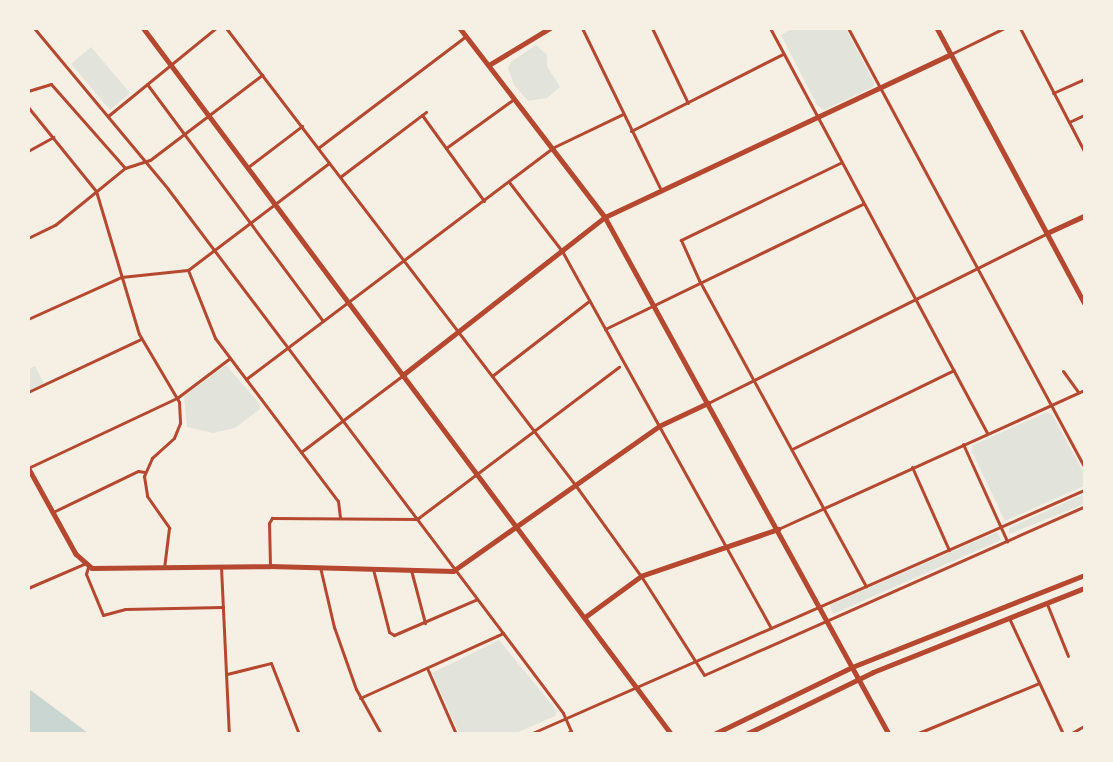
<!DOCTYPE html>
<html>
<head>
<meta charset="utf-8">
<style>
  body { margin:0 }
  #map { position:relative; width:1113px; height:762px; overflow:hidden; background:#f6efe4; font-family:"Crimson Pro",serif }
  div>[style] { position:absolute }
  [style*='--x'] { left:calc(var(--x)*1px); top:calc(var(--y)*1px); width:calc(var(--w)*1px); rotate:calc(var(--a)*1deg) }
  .green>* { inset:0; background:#e2e4dc }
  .water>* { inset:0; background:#c9d6d2 }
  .minor>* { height:3px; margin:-1.5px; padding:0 1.5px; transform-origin:1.5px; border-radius:1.5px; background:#b5482f }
  .tertiary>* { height:4.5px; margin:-2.25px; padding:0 2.25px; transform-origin:2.25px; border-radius:2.25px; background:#b5482f }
  .primary>* { height:5px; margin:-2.5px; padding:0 2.5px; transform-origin:2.5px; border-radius:2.5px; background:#b5482f }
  span { translate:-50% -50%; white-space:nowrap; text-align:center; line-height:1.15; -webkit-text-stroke:6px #f6efe4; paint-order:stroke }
  .frame { position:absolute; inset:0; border:30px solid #f6efe4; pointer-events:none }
</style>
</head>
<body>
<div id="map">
  <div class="green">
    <div style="clip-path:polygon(793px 28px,846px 29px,874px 82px,873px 87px,824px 110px,817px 105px,781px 35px)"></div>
    <div style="clip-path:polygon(536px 45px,547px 55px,547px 66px,560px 87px,547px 98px,528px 101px,514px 85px,508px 68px,511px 62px)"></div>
    <div style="clip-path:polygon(91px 47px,130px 93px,110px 110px,71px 64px)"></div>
    <div style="clip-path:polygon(226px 365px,260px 404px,260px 409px,235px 428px,213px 433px,187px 427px,184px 396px)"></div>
    <div style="clip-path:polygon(35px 366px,44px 384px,29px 391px,29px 369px)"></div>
    <div style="clip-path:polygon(1047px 412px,1052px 414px,1084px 473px,1084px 486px,1005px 521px,971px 450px,973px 445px)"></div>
    <div style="clip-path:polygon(1084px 494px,1084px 504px,1009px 534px,1009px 528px)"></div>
    <div style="clip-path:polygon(997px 532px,1001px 540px,833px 614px,830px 605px)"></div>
    <div style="clip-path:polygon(499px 640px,557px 711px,555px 716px,516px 733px,459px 733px,432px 673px)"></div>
  </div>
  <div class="water">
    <div style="clip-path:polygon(28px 689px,29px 689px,88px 733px,29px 733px)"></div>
  </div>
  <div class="minor">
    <div style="--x:34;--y:28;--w:209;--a:50.2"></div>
    <div style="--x:168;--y:189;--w:556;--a:52.97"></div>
    <div style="--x:503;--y:633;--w:100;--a:53.1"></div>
    <div style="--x:563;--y:713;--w:20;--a:66"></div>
    <div style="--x:571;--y:731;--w:6;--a:149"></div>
    <div style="--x:226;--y:28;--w:576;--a:52.61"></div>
    <div style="--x:576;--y:486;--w:111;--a:54.2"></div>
    <div style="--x:641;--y:576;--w:117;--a:57.5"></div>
    <div style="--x:704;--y:675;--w:415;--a:-23.9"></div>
    <div style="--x:582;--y:28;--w:180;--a:64"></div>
    <div style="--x:652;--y:28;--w:83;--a:64.4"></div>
    <div style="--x:770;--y:28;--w:459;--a:61.8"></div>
    <div style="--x:848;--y:28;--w:498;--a:61.7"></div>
    <div style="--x:1020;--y:28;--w:139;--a:62.5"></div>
    <div style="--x:951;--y:54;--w:59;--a:-26.1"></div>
    <div style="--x:147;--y:84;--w:295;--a:53.4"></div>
    <div style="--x:28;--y:91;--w:24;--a:-17"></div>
    <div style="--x:51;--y:84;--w:112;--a:48.6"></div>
    <div style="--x:1053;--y:93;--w:34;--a:-24"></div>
    <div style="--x:28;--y:107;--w:108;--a:51"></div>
    <div style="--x:96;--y:191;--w:149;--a:73.3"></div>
    <div style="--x:139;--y:334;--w:79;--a:59.5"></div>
    <div style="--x:179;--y:402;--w:21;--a:87"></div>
    <div style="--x:180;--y:423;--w:16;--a:112"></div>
    <div style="--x:174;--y:438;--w:30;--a:138"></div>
    <div style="--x:152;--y:458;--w:20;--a:114"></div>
    <div style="--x:144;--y:476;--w:20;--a:81"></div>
    <div style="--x:147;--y:496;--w:39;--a:55"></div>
    <div style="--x:169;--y:528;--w:40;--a:97.1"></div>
    <div style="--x:422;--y:115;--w:106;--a:54.2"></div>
    <div style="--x:108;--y:116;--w:139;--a:-39.2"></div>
    <div style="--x:1069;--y:122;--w:17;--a:-25"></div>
    <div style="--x:631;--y:131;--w:170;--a:-26.9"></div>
    <div style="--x:318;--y:148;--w:186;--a:-37.1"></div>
    <div style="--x:446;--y:148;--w:84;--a:-35.8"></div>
    <div style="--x:28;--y:151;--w:29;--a:-29"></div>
    <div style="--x:840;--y:163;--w:177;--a:154.2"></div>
    <div style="--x:681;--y:240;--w:44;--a:65.8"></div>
    <div style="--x:699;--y:280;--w:349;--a:61.4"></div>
    <div style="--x:248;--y:167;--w:68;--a:-37.2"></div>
    <div style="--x:340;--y:177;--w:108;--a:-37.1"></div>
    <div style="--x:509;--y:182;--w:87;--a:52.5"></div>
    <div style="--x:562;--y:251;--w:431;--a:61"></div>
    <div style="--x:28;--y:238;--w:30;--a:-26"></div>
    <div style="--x:55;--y:225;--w:90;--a:-39.2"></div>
    <div style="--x:125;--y:168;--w:26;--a:-18"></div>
    <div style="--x:150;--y:160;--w:141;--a:-37.2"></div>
    <div style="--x:188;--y:270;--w:177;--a:-37.2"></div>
    <div style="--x:28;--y:319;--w:102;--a:-24.3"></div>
    <div style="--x:121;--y:277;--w:67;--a:-6"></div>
    <div style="--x:188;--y:270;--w:73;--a:68.3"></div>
    <div style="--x:215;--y:338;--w:204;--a:53"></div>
    <div style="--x:338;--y:501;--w:17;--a:83"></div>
    <div style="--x:605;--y:329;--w:286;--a:-25.9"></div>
    <div style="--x:1063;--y:371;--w:26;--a:54"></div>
    <div style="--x:492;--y:376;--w:123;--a:-37.7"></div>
    <div style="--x:246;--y:379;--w:383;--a:-37"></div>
    <div style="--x:552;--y:148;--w:79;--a:-25.6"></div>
    <div style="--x:28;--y:392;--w:125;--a:-25.1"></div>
    <div style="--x:708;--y:403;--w:379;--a:-26.6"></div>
    <div style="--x:963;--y:444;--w:107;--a:65.6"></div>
    <div style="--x:792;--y:449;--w:180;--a:-26"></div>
    <div style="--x:301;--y:452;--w:128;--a:-37"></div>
    <div style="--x:912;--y:467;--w:91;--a:66"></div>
    <div style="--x:28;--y:468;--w:165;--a:-25.2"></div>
    <div style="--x:177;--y:398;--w:66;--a:-37"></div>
    <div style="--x:53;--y:512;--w:94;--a:-25.8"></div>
    <div style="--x:138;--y:471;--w:7;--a:8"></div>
    <div style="--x:778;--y:529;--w:336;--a:-24.4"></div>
    <div style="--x:270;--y:566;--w:43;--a:-91.3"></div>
    <div style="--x:269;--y:523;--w:6;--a:-59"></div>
    <div style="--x:272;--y:518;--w:145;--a:0.4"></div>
    <div style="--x:417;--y:519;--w:253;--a:-37"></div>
    <div style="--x:88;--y:567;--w:7;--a:106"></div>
    <div style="--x:86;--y:574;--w:44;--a:67.5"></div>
    <div style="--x:103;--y:615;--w:23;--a:-15"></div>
    <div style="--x:125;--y:609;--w:98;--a:-1.2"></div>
    <div style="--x:221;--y:567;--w:167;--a:87.3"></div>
    <div style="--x:320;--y:567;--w:62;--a:76.9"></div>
    <div style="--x:334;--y:627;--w:66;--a:70.5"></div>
    <div style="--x:356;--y:689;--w:51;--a:60.9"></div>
    <div style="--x:373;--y:569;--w:65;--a:75.7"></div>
    <div style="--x:389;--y:632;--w:6;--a:31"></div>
    <div style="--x:394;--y:635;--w:90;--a:-23.4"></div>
    <div style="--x:411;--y:570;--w:55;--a:75.2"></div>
    <div style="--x:28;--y:588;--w:61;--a:-23.2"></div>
    <div style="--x:1047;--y:604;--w:56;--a:68"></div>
    <div style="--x:1009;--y:618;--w:128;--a:65"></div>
    <div style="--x:427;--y:668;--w:72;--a:66.3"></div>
    <div style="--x:227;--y:674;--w:45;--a:-14"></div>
    <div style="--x:271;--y:663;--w:76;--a:68.5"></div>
    <div style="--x:360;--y:698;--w:157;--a:-24.4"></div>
    <div style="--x:530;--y:734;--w:605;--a:-23.77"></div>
    <div style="--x:916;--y:734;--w:133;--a:-22.5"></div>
    <div style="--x:1070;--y:734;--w:16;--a:-30"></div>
  </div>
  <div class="tertiary">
    <div style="--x:460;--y:28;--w:238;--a:52.5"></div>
    <div style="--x:605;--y:217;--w:590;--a:61.22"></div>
    <div style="--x:937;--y:28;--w:311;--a:61.8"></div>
    <div style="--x:489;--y:65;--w:71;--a:-31.2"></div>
    <div style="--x:1047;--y:233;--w:41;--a:-24.7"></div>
    <div style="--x:404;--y:374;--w:255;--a:-38"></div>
    <div style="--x:605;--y:217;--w:382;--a:-25.2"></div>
    <div style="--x:28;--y:467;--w:99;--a:61.1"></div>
    <div style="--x:76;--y:554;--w:21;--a:41"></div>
    <div style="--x:92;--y:568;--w:178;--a:-0.6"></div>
    <div style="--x:270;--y:566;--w:183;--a:1.6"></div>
    <div style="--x:453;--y:571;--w:252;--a:-35.1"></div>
    <div style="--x:659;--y:426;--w:54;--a:-25.1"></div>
    <div style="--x:585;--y:617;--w:69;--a:-36.2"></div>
    <div style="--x:641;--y:576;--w:145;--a:-18.9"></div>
  </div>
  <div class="primary">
    <div style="--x:143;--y:28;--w:882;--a:53.21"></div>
    <div style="--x:714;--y:734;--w:153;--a:-25.9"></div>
    <div style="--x:852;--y:667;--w:250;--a:-21.6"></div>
    <div style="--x:746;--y:734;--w:141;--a:-26"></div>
    <div style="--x:873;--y:672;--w:227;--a:-21.7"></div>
  </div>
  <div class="frame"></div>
</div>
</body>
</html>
